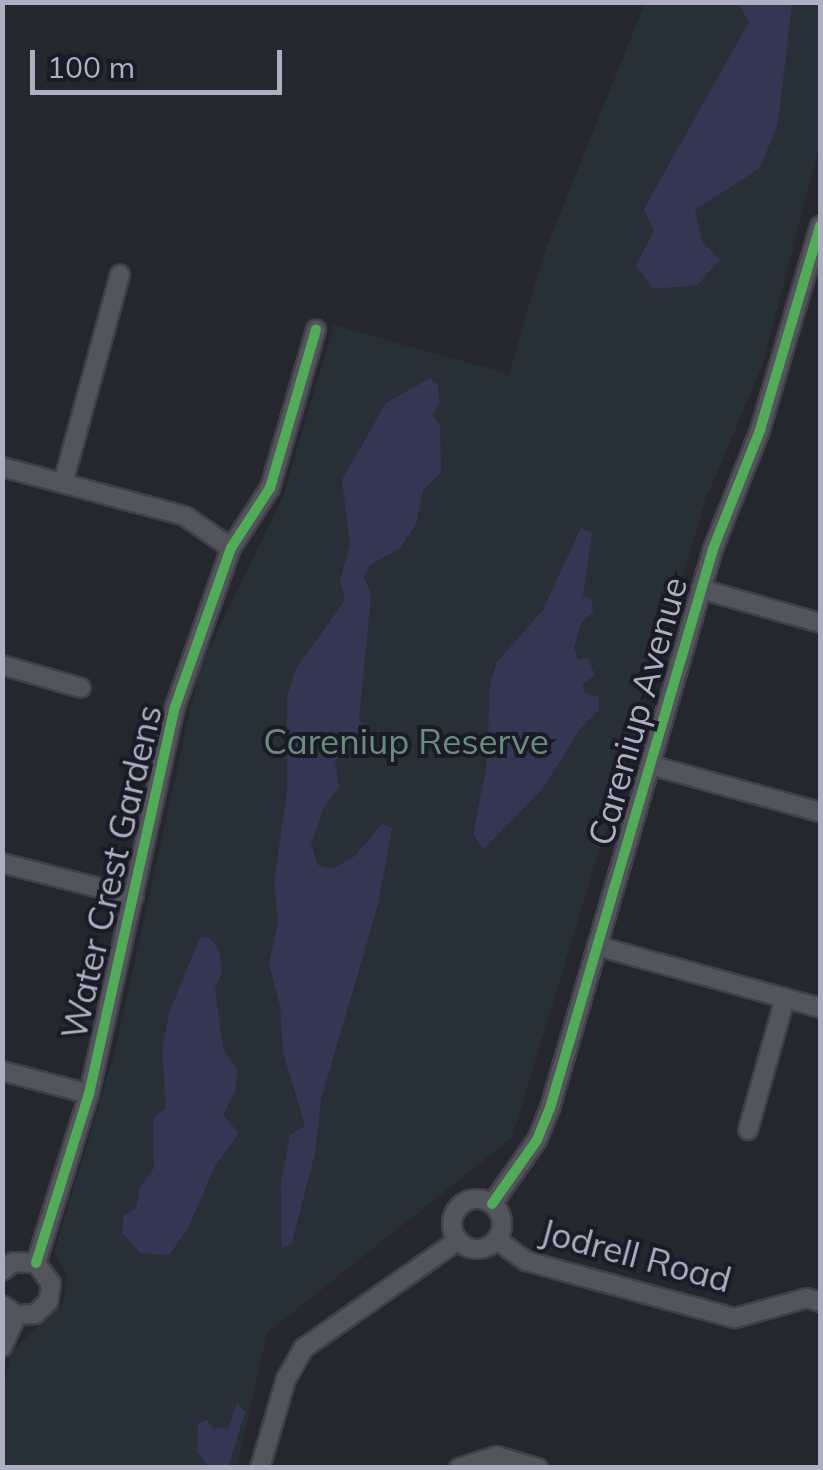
<!DOCTYPE html>
<html>
<head>
<meta charset="utf-8">
<style>
  body { margin:0 }
  #map { position:relative; width:823px; height:1470px; overflow:hidden; background:#25262e; font-family:Mulish,sans-serif }
  div>[style] { position:absolute }
  [style*='--x'] { left:calc(var(--x)*1px); top:calc(var(--y)*1px); width:calc(var(--w)*1px); rotate:calc(var(--a)*1deg) }
  .green>* { inset:0; background:#273036 }
  .water>* { inset:0; background:#343753 }
  .roads { filter:drop-shadow(2px 0 #404148) drop-shadow(-2px 0 #404148) drop-shadow(0 2px #404148) drop-shadow(0 -2px #404148) }
  .minor>* { height:18px; margin:-9px; padding:0 9px; transform-origin:9px; border-radius:9px; background:#54545d }
  .minor>.ring { margin:-9px; padding:0; box-sizing:content-box; background:none; border:18px solid #54545d; border-radius:50% }
  .cycleway>* { height:10px; margin:-5px; padding:0 5px; transform-origin:5px; border-radius:5px; background:#51ab58 }
  span { translate:-50% -50%; white-space:nowrap; text-align:center; line-height:1.15; -webkit-text-stroke:8px #1a1b27; paint-order:stroke }
  .street-label { font-size:35px; color:#aeafc0 }
  .park-label { font-size:35px; color:#698d7d }
  .frame { position:absolute; inset:0; border:5px solid #aeafc0; pointer-events:none }
  .scale { position:absolute; left:30px; top:50px; width:252px; height:45px; box-sizing:border-box; border:5px solid #aeafc0; border-top:0; padding-left:12px; font-size:30px; line-height:35px; white-space:nowrap; color:#aeafc0; -webkit-text-stroke:8px #1a1b27; paint-order:stroke }
</style>
</head>
<body>
<div id="map">
  <div class="green">
    <div style="clip-path:polygon(645px 3px,820px 3px,820px 143px,763px 364px,707px 496px,512px 1138px,267px 1333px,237px 1467px,3px 1468px,3px 1389px,11px 1352px,63px 1303px,67px 1274px,54px 1253px,113px 1059px,200px 666px,282px 499px,334px 325px,509px 374px,544px 253px)"></div>
  </div>
  <div class="water">
    <div style="clip-path:polygon(738px 3px,792px 3px,778px 123px,760px 168px,695px 210px,702px 241px,720px 260px,697px 285px,653px 289px,636px 265px,654px 231px,644px 209px,749px 22px)"></div>
    <div style="clip-path:polygon(430px 378px,438px 385px,439px 403px,432px 415px,440px 426px,441px 472px,423px 490px,416px 524px,400px 548px,370px 565px,364px 577px,371px 595px,359px 719px,372px 737px,368px 745px,348px 749px,335px 761px,339px 787px,323px 809px,311px 844px,318px 865px,333px 869px,355px 856px,382px 824px,392px 828px,378px 905px,321px 1099px,315px 1153px,292px 1242px,282px 1249px,281px 1184px,290px 1135px,305px 1126px,283px 1052px,280px 1006px,269px 964px,278px 921px,274px 883px,287px 791px,287px 697px,296px 669px,345px 600px,340px 580px,350px 545px,342px 480px,386px 403px)"></div>
    <div style="clip-path:polygon(581px 528px,592px 533px,583px 595px,592px 600px,593px 612px,581px 623px,574px 648px,578px 660px,588px 657px,595px 676px,582px 684px,585px 693px,598px 697px,599px 710px,581px 728px,543px 788px,483px 850px,473px 834px,487px 763px,490px 684px,497px 662px,543px 610px)"></div>
    <div style="clip-path:polygon(200px 937px,210px 938px,220px 952px,222px 972px,215px 988px,223px 1049px,238px 1070px,235px 1091px,223px 1115px,239px 1133px,216px 1164px,188px 1228px,169px 1255px,141px 1253px,122px 1233px,124px 1216px,136px 1208px,140px 1187px,154px 1168px,153px 1119px,166px 1108px,162px 1050px,170px 1011px)"></div>
    <div style="clip-path:polygon(237px 1403px,245px 1412px,228px 1467px,209px 1467px,197px 1452px,198px 1424px,207px 1420px,213px 1428px,228px 1428px)"></div>
  </div>
  <div class="roads">
    <div class="minor">
      <div style="--x:2;--y:467;--w:189;--a:15"></div>
      <div style="--x:185;--y:516;--w:56;--a:34.8"></div>
      <div style="--x:63;--y:483;--w:216;--a:-74.7"></div>
      <div style="--x:701;--y:589;--w:124;--a:15.9"></div>
      <div style="--x:2;--y:665;--w:82;--a:16.2"></div>
      <div style="--x:650;--y:765;--w:176;--a:15.5"></div>
      <div style="--x:2;--y:863;--w:136;--a:14.4"></div>
      <div style="--x:597;--y:946;--w:231;--a:15.5"></div>
      <div style="--x:2;--y:1071;--w:90;--a:14.8"></div>
      <div style="--x:748;--y:1130;--w:137;--a:-74.3"></div>
      <div class="ring" style="left:452px;top:1199px;width:32px;height:32px"></div>
      <div style="--x:492;--y:1204;--w:78;--a:-54.9"></div>
      <div style="--x:537;--y:1140;--w:35;--a:-68"></div>
      <div style="--x:550;--y:1108;--w:582;--a:-73.74"></div>
      <div style="--x:713;--y:549;--w:128;--a:-68.4"></div>
      <div style="--x:760;--y:430;--w:213;--a:-73.6"></div>
      <div style="--x:497;--y:1240;--w:36;--a:36"></div>
      <div style="--x:526;--y:1261;--w:217;--a:15.3"></div>
      <div style="--x:735;--y:1318;--w:75;--a:-15.5"></div>
      <div style="--x:807;--y:1298;--w:14;--a:17"></div>
      <div style="--x:36;--y:1263;--w:177;--a:-72.6"></div>
      <div style="--x:89;--y:1094;--w:396;--a:-77.5"></div>
      <div style="--x:175;--y:707;--w:169;--a:-70.6"></div>
      <div style="--x:231;--y:548;--w:72;--a:-57"></div>
      <div style="--x:270;--y:488;--w:165;--a:-73.8"></div>
      <div style="--x:2;--y:1271;--w:15;--a:-37"></div>
      <div style="--x:14;--y:1262;--w:22;--a:3"></div>
      <div style="--x:36;--y:1263;--w:26;--a:54"></div>
      <div style="--x:51;--y:1284;--w:18;--a:99"></div>
      <div style="--x:48;--y:1302;--w:18;--a:137"></div>
      <div style="--x:35;--y:1314;--w:18;--a:177"></div>
      <div style="--x:17;--y:1315;--w:18;--a:-146"></div>
      <div style="--x:2;--y:1347;--w:35;--a:-65"></div>
      <div style="--x:260;--y:1468;--w:93;--a:-73.7"></div>
      <div style="--x:286;--y:1379;--w:36;--a:-60"></div>
      <div style="--x:304;--y:1348;--w:188;--a:-35"></div>
      <div style="--x:459;--y:1468;--w:39;--a:-18"></div>
      <div style="--x:496;--y:1456;--w:44;--a:15.9"></div>
    </div>
  </div>
  <div class="cycleway">
    <div style="--x:492;--y:1204;--w:78;--a:-54.9"></div>
    <div style="--x:537;--y:1140;--w:35;--a:-68"></div>
    <div style="--x:550;--y:1108;--w:582;--a:-73.74"></div>
    <div style="--x:713;--y:549;--w:128;--a:-68.4"></div>
    <div style="--x:760;--y:430;--w:213;--a:-73.6"></div>
    <div style="--x:36;--y:1263;--w:177;--a:-72.6"></div>
    <div style="--x:89;--y:1094;--w:396;--a:-77.5"></div>
    <div style="--x:175;--y:707;--w:169;--a:-70.6"></div>
    <div style="--x:231;--y:548;--w:72;--a:-57"></div>
    <div style="--x:270;--y:488;--w:165;--a:-73.8"></div>
  </div>
  <div class="street-label">
    <span style="left:637px;top:711px;rotate:-74deg">Careniup Avenue</span>
    <span style="left:111px;top:872px;rotate:-77deg">Water Crest Gardens</span>
    <span style="left:636px;top:1255px;rotate:15deg">Jodrell Road</span>
  </div>
  <div class="park-label">
    <span style="left:406px;top:741px">Careniup Reserve</span>
  </div>
  <div class="frame"></div>
  <div class="scale">100 m</div>
</div>
</body>
</html>
